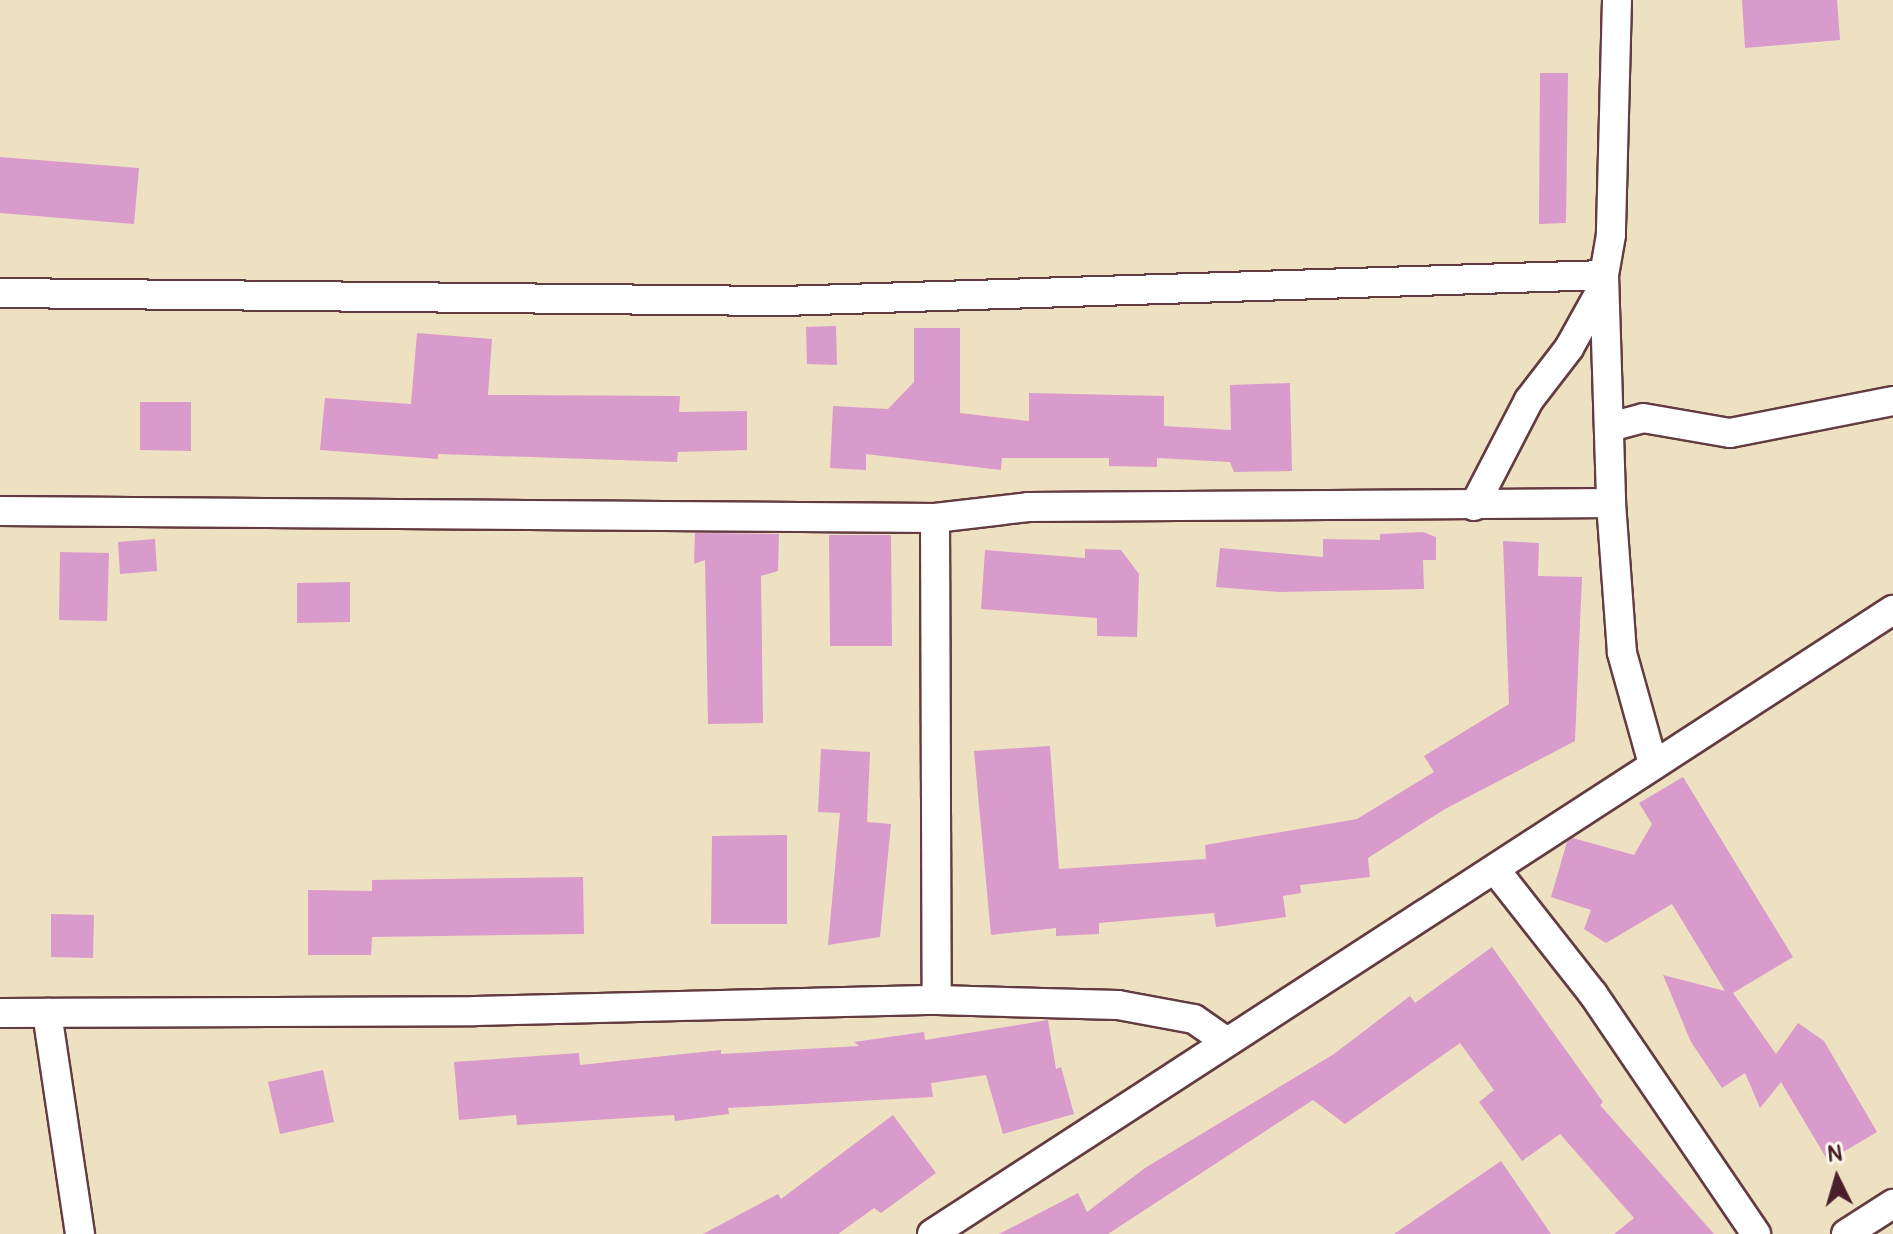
<!DOCTYPE html>
<html>
<head>
<meta charset="utf-8">
<style>
  body { margin:0 }
  #map { position:relative; width:1893px; height:1234px; overflow:hidden; background:#eee1c1; font-family:Pangolin,sans-serif }
  div>[style] { position:absolute }
  [style*='--x'] { left:calc(var(--x)*1px); top:calc(var(--y)*1px); width:calc(var(--w)*1px); rotate:calc(var(--a)*1deg) }
  .building>* { inset:0; background:#d99acc }
  .roads { filter:drop-shadow(2px 0 #633c42) drop-shadow(-2px 0 #633c42) drop-shadow(0 2px #633c42) drop-shadow(0 -2px #633c42) }
  .minor>* { height:28px; margin:-14px; padding:0 14px; transform-origin:14px; border-radius:14px; background:#fff }
  span { translate:-50% -50%; white-space:nowrap; text-align:center; line-height:1.15; -webkit-text-stroke:7px #fbf7ec; paint-order:stroke }
  .north { position:absolute; left:1797px; top:1138px; width:80px; height:80px; -webkit-text-stroke:6px #fbf7ec; paint-order:stroke; rotate:355deg; font-size:22px; font-weight:700; line-height:32px; text-align:center; color:#4a1f2b }
  .north::after { content:''; display:block; margin:auto; width:28px; height:36px; background:#4a1f2b; clip-path:polygon(50% 0,100% 100%,50% 72%,0 100%) }
</style>
</head>
<body>
<div id="map">
  <div class="building">
    <div style="clip-path:polygon(1742px 0,1837px 0,1840px 40px,1745px 48px)"></div>
    <div style="clip-path:polygon(1540px 73px,1568px 73px,1566px 223px,1539px 224px)"></div>
    <div style="clip-path:polygon(0 157px,139px 168px,134px 224px,0 213px)"></div>
    <div style="clip-path:polygon(836px 326px,837px 365px,807px 364px,806px 327px)"></div>
    <div style="clip-path:polygon(914px 328px,960px 328px,960px 413px,1029px 421px,1029px 393px,1164px 396px,1164px 426px,1231px 430px,1230px 385px,1290px 383px,1292px 471px,1234px 472px,1230px 462px,1157px 458px,1157px 467px,1109px 466px,1109px 458px,1002px 458px,1001px 470px,866px 454px,866px 470px,830px 468px,833px 406px,888px 409px,914px 382px)"></div>
    <div style="clip-path:polygon(417px 333px,492px 339px,488px 395px,680px 396px,679px 412px,747px 411px,747px 450px,678px 452px,677px 462px,438px 454px,438px 459px,320px 450px,325px 398px,411px 404px)"></div>
    <div style="clip-path:polygon(140px 402px,191px 402px,191px 451px,140px 450px)"></div>
    <div style="clip-path:polygon(1423px 532px,1436px 537px,1436px 560px,1423px 560px,1424px 589px,1279px 592px,1216px 587px,1220px 548px,1323px 557px,1323px 539px,1380px 540px,1380px 534px)"></div>
    <div style="clip-path:polygon(695px 533px,779px 534px,778px 571px,761px 576px,763px 723px,708px 724px,705px 560px,694px 564px)"></div>
    <div style="clip-path:polygon(829px 535px,891px 535px,892px 646px,830px 646px)"></div>
    <div style="clip-path:polygon(155px 539px,157px 571px,120px 574px,118px 542px)"></div>
    <div style="clip-path:polygon(1503px 541px,1539px 543px,1538px 576px,1582px 577px,1575px 741px,1445px 809px,1368px 858px,1370px 877px,1300px 885px,1301px 893px,1283px 896px,1286px 917px,1216px 927px,1214px 913px,1099px 923px,1099px 934px,1056px 936px,1056px 928px,991px 935px,974px 751px,1050px 746px,1059px 869px,1206px 859px,1205px 845px,1357px 819px,1434px 772px,1424px 756px,1509px 704px)"></div>
    <div style="clip-path:polygon(1085px 549px,1121px 550px,1139px 574px,1137px 637px,1097px 636px,1097px 618px,981px 609px,985px 550px,1085px 558px)"></div>
    <div style="clip-path:polygon(60px 552px,109px 553px,107px 621px,59px 620px)"></div>
    <div style="clip-path:polygon(350px 582px,350px 622px,297px 623px,297px 583px)"></div>
    <div style="clip-path:polygon(821px 749px,870px 752px,867px 822px,891px 824px,880px 937px,828px 945px,840px 813px,818px 812px)"></div>
    <div style="clip-path:polygon(1683px 777px,1793px 957px,1733px 993px,1776px 1054px,1798px 1023px,1824px 1041px,1877px 1132px,1828px 1161px,1781px 1082px,1760px 1108px,1745px 1073px,1722px 1088px,1691px 1042px,1663px 975px,1725px 991px,1672px 904px,1606px 943px,1584px 929px,1591px 910px,1551px 897px,1567px 842px,1573px 838px,1634px 855px,1652px 824px,1639px 803px)"></div>
    <div style="clip-path:polygon(787px 835px,787px 924px,711px 924px,712px 836px)"></div>
    <div style="clip-path:polygon(583px 877px,584px 934px,372px 937px,371px 955px,308px 955px,308px 890px,372px 891px,372px 880px)"></div>
    <div style="clip-path:polygon(51px 914px,94px 915px,93px 958px,51px 957px)"></div>
    <div style="clip-path:polygon(1492px 947px,1603px 1102px,1600px 1105px,1714px 1234px,1614px 1234px,1634px 1218px,1560px 1134px,1522px 1161px,1479px 1102px,1494px 1090px,1460px 1043px,1345px 1124px,1313px 1100px,1108px 1234px,999px 1234px,1078px 1193px,1087px 1212px,1145px 1168px,1334px 1054px,1410px 996px,1415px 1003px)"></div>
    <div style="clip-path:polygon(1048px 1020px,1056px 1069px,1061px 1067px,1074px 1114px,1003px 1134px,986px 1075px,931px 1083px,933px 1097px,728px 1108px,729px 1114px,675px 1121px,674px 1115px,517px 1125px,516px 1115px,459px 1120px,454px 1062px,579px 1053px,580px 1065px,721px 1050px,721px 1054px,859px 1046px,854px 1042px,924px 1032px,925px 1040px)"></div>
    <div style="clip-path:polygon(323px 1070px,334px 1122px,280px 1134px,268px 1082px)"></div>
    <div style="clip-path:polygon(893px 1115px,936px 1173px,881px 1213px,874px 1208px,838px 1234px,703px 1234px,778px 1194px,781px 1199px)"></div>
    <div style="clip-path:polygon(1501px 1161px,1551px 1234px,1394px 1234px)"></div>
  </div>
  <div class="roads">
    <div class="minor">
      <div style="--x:1617;--y:0;--w:235;--a:91.5"></div>
      <div style="--x:1611;--y:235;--w:41;--a:99.9"></div>
      <div style="--x:1604;--y:275;--w:228;--a:88.2"></div>
      <div style="--x:1611;--y:503;--w:150;--a:85.8"></div>
      <div style="--x:1622;--y:653;--w:115;--a:74.4"></div>
      <div style="--x:0;--y:293;--w:783;--a:0.59"></div>
      <div style="--x:783;--y:301;--w:821;--a:-1.81"></div>
      <div style="--x:1610;--y:427;--w:34;--a:-15"></div>
      <div style="--x:1643;--y:418;--w:88;--a:9.8"></div>
      <div style="--x:1730;--y:433;--w:166;--a:-11.1"></div>
      <div style="--x:1474;--y:506;--w:119;--a:-62.6"></div>
      <div style="--x:1529;--y:400;--w:66;--a:-52.4"></div>
      <div style="--x:1569;--y:348;--w:70;--a:-60.9"></div>
      <div style="--x:0;--y:511;--w:935;--a:0.43"></div>
      <div style="--x:935;--y:518;--w:94;--a:-6.7"></div>
      <div style="--x:1028;--y:507;--w:583;--a:-0.39"></div>
      <div style="--x:935;--y:518;--w:482;--a:89.8"></div>
      <div style="--x:1497;--y:872;--w:155;--a:51.8"></div>
      <div style="--x:1593;--y:994;--w:290;--a:55.8"></div>
      <div style="--x:0;--y:1013;--w:475;--a:-0.2"></div>
      <div style="--x:475;--y:1011;--w:462;--a:-1.4"></div>
      <div style="--x:937;--y:1000;--w:181;--a:1.6"></div>
      <div style="--x:1118;--y:1005;--w:77;--a:10.4"></div>
      <div style="--x:1194;--y:1019;--w:38;--a:35"></div>
      <div style="--x:47;--y:1013;--w:223;--a:81.5"></div>
      <div style="--x:932;--y:1234;--w:1146;--a:-33"></div>
      <div style="--x:1846;--y:1234;--w:56;--a:-32.6"></div>
    </div>
  </div>
  <div class="north">N</div>
</div>
</body>
</html>
